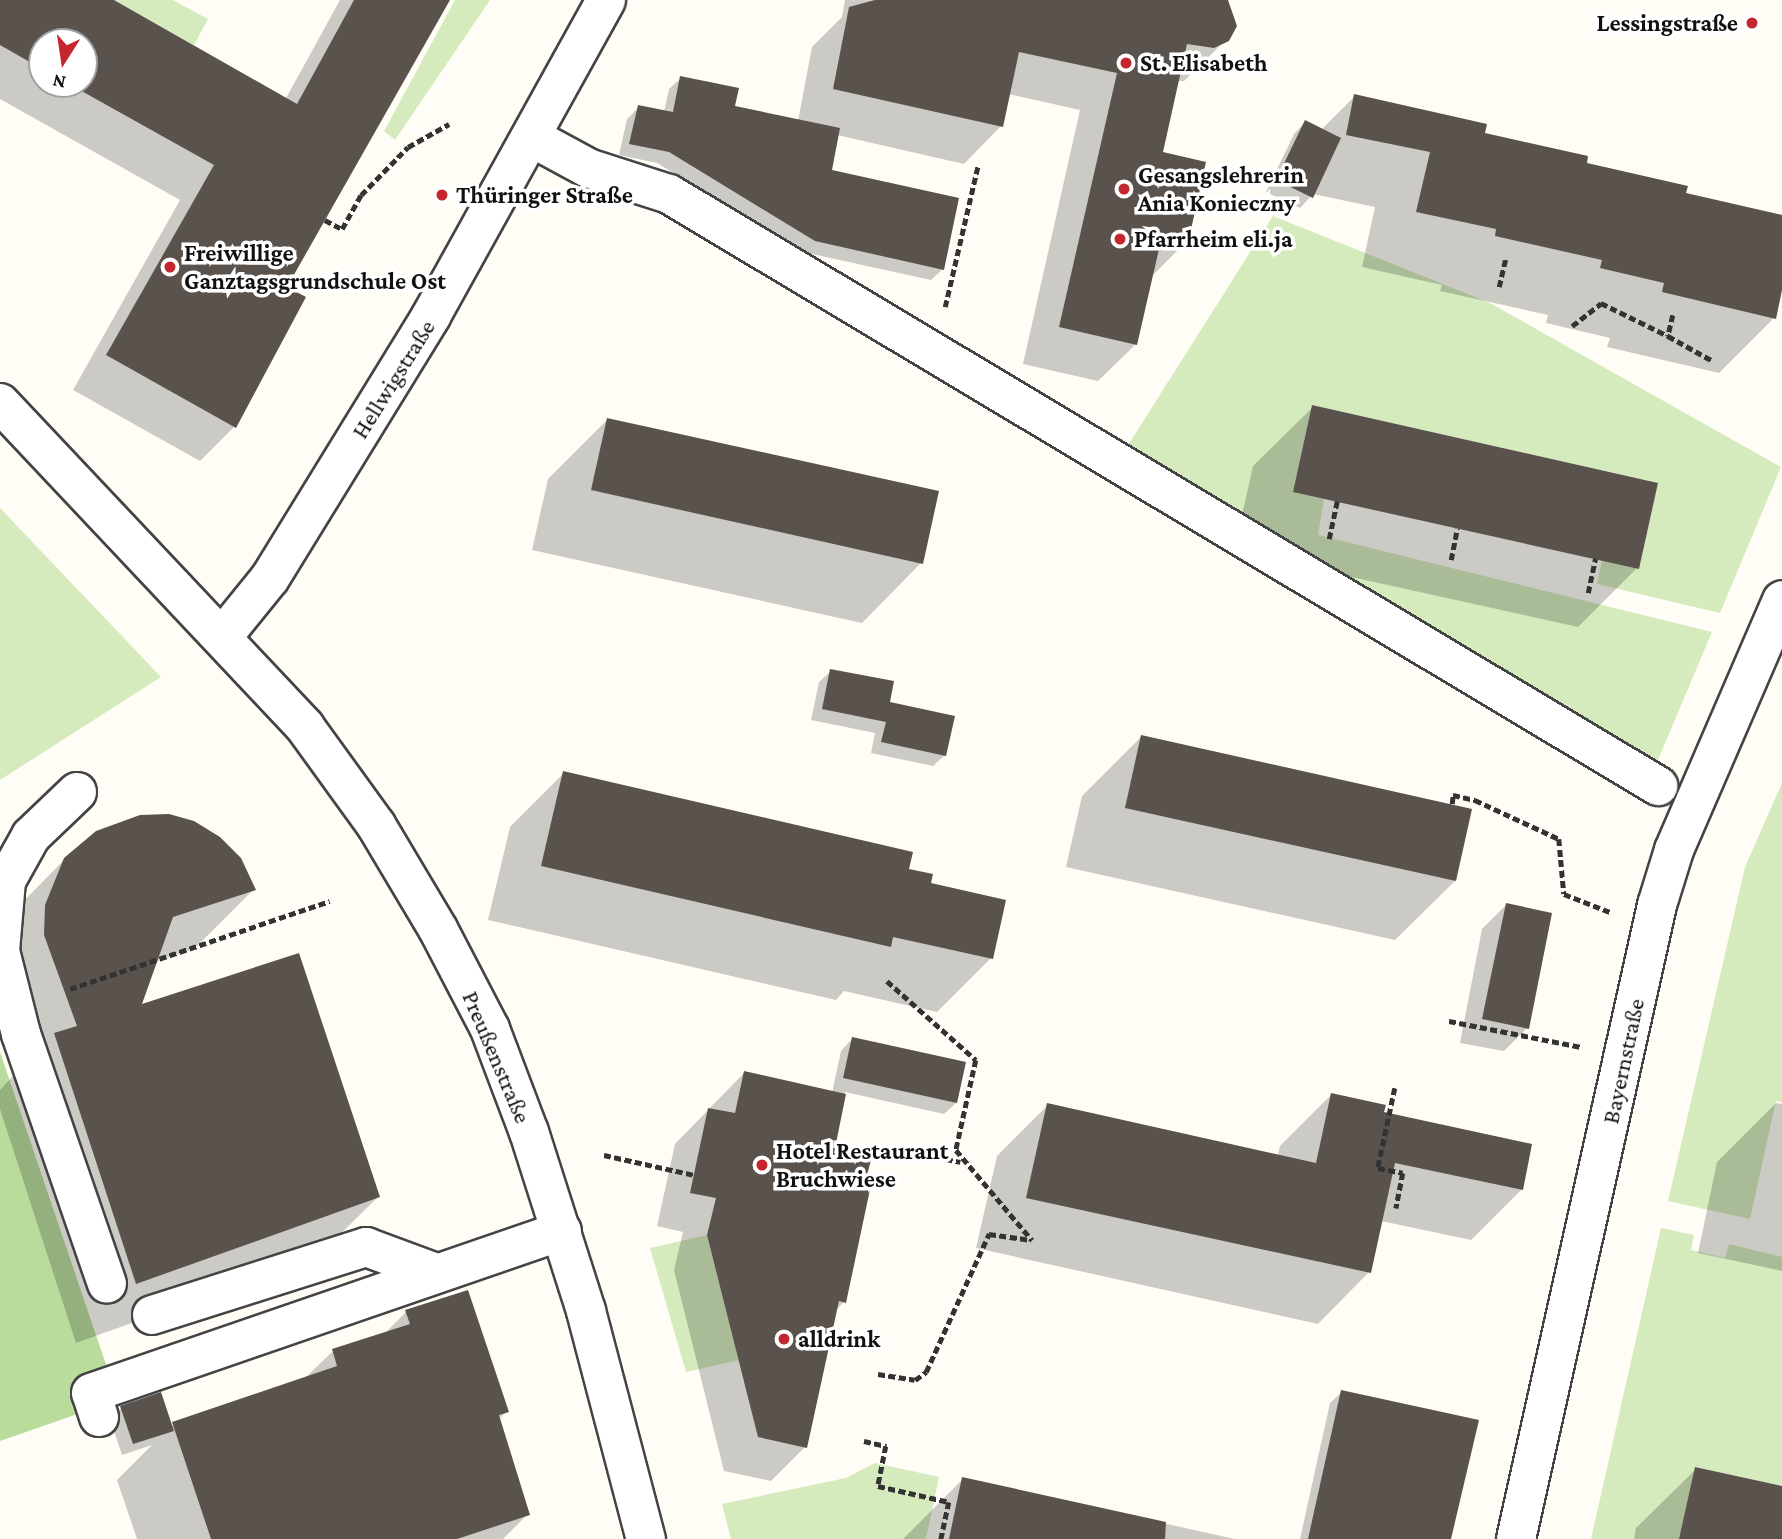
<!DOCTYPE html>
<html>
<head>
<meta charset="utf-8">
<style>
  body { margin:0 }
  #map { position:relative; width:1782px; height:1539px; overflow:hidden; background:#fffdf5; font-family:"Crimson Pro",serif }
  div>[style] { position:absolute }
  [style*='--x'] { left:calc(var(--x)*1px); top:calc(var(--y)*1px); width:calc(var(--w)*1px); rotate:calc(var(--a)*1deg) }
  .green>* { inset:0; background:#d5ebbd }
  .forest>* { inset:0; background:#b9dc9c }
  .shadow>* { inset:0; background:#0003 }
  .building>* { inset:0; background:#5a524d }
  .path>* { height:4.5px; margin-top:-2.25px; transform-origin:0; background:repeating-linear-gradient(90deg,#333 0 7px,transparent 0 10.5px) }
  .roads { filter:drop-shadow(2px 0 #444) drop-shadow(-2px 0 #444) drop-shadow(0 2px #444) drop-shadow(0 -2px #444) }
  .minor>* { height:38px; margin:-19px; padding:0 19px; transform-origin:19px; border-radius:19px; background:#fff }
  .dots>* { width:19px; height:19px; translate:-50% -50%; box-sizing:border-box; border:4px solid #fff; border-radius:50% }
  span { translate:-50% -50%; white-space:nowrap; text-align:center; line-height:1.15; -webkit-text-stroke:7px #fff; paint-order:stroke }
  .poi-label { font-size:24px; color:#111; font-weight:700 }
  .right { translate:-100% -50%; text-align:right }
  .left { translate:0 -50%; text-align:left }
  .street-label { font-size:24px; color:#111 }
  .north { position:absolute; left:28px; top:28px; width:70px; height:70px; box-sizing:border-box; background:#fff; border:2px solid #a0a0a0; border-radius:50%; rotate:192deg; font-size:19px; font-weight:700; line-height:28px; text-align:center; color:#111 }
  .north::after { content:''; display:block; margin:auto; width:24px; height:32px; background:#c4262e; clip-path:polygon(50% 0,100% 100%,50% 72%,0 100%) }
</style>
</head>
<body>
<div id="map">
  <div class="green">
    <div style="clip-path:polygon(114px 0,173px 0,208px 19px,194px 45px)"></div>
    <div style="clip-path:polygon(455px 0,490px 0,395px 140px,384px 131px)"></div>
    <div style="clip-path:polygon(1273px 216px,1490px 303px,1781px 467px,1720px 613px,1597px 584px,1602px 560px,1639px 568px,1658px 483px,1312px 405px,1293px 492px,1324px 499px,1318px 535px,1712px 632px,1655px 767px,1125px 450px)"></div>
    <div style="clip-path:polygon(0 508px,161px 677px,0 780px)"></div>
    <div style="clip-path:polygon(1782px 783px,1782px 1102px,1776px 1101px,1750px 1219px,1668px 1201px,1745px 867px)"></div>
    <div style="clip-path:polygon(1661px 1228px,1694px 1235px,1691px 1250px,1725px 1258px,1729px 1244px,1782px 1257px,1782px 1486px,1696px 1467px,1679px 1539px,1591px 1539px)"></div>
    <div style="clip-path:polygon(707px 1235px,739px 1360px,686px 1372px,650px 1248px)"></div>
    <div style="clip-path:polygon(875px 1463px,939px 1477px,926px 1539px,731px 1539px,722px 1504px,846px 1478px)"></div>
  </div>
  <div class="forest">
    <div style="clip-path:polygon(0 1052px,118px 1400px,0 1441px)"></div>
  </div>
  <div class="shadow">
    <div style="clip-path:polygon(evenodd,0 0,108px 0,285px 100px,340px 0,448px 0,285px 287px,234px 427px,200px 461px,73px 390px,180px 200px,0 99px,0 0,42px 42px,84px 42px,84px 84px,42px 84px,42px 42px)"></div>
    <div style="clip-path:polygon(845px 0,1224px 2px,1234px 18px,1233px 33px,1184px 81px,1177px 81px,1161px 154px,1186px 242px,1151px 277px,1136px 344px,1098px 381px,1023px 364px,1080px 110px,1008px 94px,1001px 126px,964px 164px,837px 135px,830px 172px,943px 269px,931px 280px,803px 252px,657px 163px,619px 155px,627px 119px,639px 107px,664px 112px,669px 89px,681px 78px,733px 107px,798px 121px,812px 47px,842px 17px)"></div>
    <div style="clip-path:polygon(1355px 96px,1782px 229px,1782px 282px,1774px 318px,1719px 373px,1607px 347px,1610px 338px,1546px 323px,1548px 315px,1440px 291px,1442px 285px,1362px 267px,1375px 207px,1313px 194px,1300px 208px,1266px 192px,1294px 134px,1305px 122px,1321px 130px)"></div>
    <div style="clip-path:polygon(1313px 407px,1637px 568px,1578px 627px,1234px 551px,1253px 466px)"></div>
    <div style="clip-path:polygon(608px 419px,921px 563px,862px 623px,532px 550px,548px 479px)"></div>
    <div style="clip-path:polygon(831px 671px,888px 704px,945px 755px,933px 766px,871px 753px,875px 733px,811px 720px,819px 682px)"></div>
    <div style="clip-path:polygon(1141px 737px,1455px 881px,1395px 940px,1066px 867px,1082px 796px)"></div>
    <div style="clip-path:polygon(564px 773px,907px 870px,929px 885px,991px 958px,937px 1012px,844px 991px,836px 1000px,488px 920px,510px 827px)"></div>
    <div style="clip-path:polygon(65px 859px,254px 889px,194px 949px,155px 962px,139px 1007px,378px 1197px,318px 1256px,76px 1343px,0 1109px,0 1090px,14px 1075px,0 1036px,0 932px,5px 920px)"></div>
    <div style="clip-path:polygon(1506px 905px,1527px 1028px,1504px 1051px,1460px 1043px,1482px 929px)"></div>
    <div style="clip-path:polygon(852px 1039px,956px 1103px,944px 1114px,845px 1092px,832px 1154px,844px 1302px,835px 1311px,805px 1447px,771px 1481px,724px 1471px,674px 1270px,683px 1232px,657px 1226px,675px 1144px,744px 1073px,832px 1093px,841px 1051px)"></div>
    <div style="clip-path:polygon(1331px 1095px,1382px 1114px,1522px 1189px,1471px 1240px,1381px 1221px,1369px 1272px,1318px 1324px,976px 1248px,997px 1156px,1048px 1105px,1278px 1156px,1280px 1146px)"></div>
    <div style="clip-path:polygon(1776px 1103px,1782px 1104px,1782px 1271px,1698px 1253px,1717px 1162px)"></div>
    <div style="clip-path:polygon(406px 1312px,507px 1411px,498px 1420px,528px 1514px,503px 1539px,137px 1539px,117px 1480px,152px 1445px,122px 1455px,110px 1419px,121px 1408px,171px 1426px,304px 1379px,333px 1351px,383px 1335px)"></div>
    <div style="clip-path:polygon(1342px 1392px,1450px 1539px,1300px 1539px,1330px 1403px)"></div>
    <div style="clip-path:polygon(1696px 1469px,1782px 1487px,1782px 1539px,1634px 1539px,1636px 1528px)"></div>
    <div style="clip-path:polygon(963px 1479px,1235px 1539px,903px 1539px)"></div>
  </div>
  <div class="building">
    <div style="clip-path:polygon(0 0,114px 0,297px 104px,354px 0,450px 0,287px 287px,306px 297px,236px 428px,106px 355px,214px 165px,69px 84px,84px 84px,84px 42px,42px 42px,42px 69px,0 45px)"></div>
    <div style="clip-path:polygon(875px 0,1228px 0,1237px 26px,1229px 41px,1214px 48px,1187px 44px,1163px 152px,1206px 162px,1188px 243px,1162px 236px,1137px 345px,1059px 327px,1117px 73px,1019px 52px,1003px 127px,833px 89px,849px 7px)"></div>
    <div style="clip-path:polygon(680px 76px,739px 88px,735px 106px,840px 128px,832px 170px,959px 198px,944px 270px,815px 241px,669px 152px,629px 144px,638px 105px,673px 112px)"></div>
    <div style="clip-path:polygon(1354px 94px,1487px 124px,1485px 133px,1588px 156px,1587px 163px,1688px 186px,1686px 193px,1782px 215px,1782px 290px,1776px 319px,1662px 292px,1664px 283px,1600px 268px,1602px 260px,1495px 236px,1496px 229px,1416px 212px,1430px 152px,1346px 135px)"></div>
    <div style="clip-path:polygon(1305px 120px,1341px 138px,1313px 198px,1276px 180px)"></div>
    <div style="clip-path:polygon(1312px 405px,1658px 483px,1639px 569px,1293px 492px)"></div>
    <div style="clip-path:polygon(607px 418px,939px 491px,923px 564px,591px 490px)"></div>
    <div style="clip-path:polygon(830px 669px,894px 681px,890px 702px,955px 716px,946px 756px,881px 742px,886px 722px,822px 709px)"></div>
    <div style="clip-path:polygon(1141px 735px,1472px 809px,1456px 881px,1125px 808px)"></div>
    <div style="clip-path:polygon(563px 771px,913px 852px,909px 869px,933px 874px,931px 883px,1006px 900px,993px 959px,893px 937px,891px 947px,541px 866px)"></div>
    <div style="clip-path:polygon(169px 814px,194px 821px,220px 837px,241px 858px,256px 890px,173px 917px,142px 1004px,299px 953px,380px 1197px,136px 1284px,54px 1033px,77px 1026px,44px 935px,45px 905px,64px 858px,96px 831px,140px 815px)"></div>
    <div style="clip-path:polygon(1506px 903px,1552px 913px,1529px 1029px,1482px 1019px)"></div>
    <div style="clip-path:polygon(852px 1037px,966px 1062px,957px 1103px,843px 1078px)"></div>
    <div style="clip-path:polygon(744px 1071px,846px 1094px,834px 1153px,871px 1160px,866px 1179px,872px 1180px,846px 1303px,839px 1301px,807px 1448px,758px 1437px,707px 1235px,716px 1198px,690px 1193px,708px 1108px,735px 1113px)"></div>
    <div style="clip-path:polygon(1331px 1093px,1386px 1105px,1384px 1112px,1532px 1144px,1523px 1190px,1395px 1163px,1371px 1273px,1026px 1198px,1047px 1103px,1316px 1163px)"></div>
    <div style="clip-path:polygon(468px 1290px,509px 1412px,499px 1415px,530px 1515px,457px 1539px,211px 1539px,172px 1422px,337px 1366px,332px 1349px,410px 1324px,405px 1310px)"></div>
    <div style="clip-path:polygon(1341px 1390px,1479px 1420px,1451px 1539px,1308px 1539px)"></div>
    <div style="clip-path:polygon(161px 1392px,174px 1431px,133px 1444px,120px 1406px)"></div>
    <div style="clip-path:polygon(1695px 1467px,1782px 1486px,1782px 1539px,1679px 1539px)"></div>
    <div style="clip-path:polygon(962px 1477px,1166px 1522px,1165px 1539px,949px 1539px)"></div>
  </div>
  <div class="path">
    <div style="--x:325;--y:220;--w:19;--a:28"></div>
    <div style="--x:342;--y:229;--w:39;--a:-61"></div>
    <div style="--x:361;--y:195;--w:67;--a:-45.6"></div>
    <div style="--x:408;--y:147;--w:47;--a:-29.3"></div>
    <div style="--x:1499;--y:287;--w:28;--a:-77"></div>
    <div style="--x:945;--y:307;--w:146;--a:-76.9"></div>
    <div style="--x:1673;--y:315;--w:22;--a:103"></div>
    <div style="--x:1668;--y:336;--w:51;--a:29.1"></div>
    <div style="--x:1572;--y:326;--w:37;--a:-38"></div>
    <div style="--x:1601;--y:303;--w:75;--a:26.2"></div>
    <div style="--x:1329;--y:539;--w:39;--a:-78"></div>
    <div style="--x:1451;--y:560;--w:32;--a:-79"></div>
    <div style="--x:1588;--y:593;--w:35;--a:-78"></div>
    <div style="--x:1452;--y:804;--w:9;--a:-84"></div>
    <div style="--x:1453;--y:795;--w:23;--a:13"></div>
    <div style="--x:1475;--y:800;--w:93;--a:24.9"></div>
    <div style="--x:1559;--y:839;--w:55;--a:84.8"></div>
    <div style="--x:1564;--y:894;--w:49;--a:21.4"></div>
    <div style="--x:887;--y:981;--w:119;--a:41.6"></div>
    <div style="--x:976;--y:1060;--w:92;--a:102.5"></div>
    <div style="--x:956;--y:1150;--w:118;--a:49.8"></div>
    <div style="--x:70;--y:989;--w:274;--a:-18.7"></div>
    <div style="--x:1449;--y:1021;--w:136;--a:11.1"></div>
    <div style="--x:1395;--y:1088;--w:82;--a:102"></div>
    <div style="--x:1378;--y:1168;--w:25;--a:11"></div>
    <div style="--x:1403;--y:1173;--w:36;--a:101"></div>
    <div style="--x:604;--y:1155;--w:92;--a:12.5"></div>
    <div style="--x:925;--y:1155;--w:36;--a:11"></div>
    <div style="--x:878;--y:1374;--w:37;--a:9"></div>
    <div style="--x:915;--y:1380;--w:14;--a:-36"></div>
    <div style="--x:926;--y:1372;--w:152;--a:-65.5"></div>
    <div style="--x:989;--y:1234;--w:42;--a:8.1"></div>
    <div style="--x:864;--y:1441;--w:23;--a:13"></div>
    <div style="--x:886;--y:1446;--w:41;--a:101.3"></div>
    <div style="--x:878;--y:1486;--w:73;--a:12.7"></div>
    <div style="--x:949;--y:1502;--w:38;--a:102"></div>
  </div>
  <div class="roads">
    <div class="minor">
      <div style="--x:531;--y:137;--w:65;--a:28.5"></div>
      <div style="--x:588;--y:168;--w:85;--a:17.8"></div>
      <div style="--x:669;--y:194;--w:1153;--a:30.9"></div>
      <div style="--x:0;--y:403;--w:445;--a:46.7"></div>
      <div style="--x:305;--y:727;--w:121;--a:54.1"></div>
      <div style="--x:376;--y:825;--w:121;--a:59.2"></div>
      <div style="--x:438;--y:929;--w:113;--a:62.5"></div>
      <div style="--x:490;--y:1029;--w:110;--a:69.3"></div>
      <div style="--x:529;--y:1132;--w:188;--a:72.3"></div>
      <div style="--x:586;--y:1311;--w:236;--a:75.3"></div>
      <div style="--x:223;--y:636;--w:75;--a:-51"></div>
      <div style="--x:270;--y:578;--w:308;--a:-58.4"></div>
      <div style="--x:431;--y:316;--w:361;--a:-61"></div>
      <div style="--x:77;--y:792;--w:64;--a:136.3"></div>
      <div style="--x:31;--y:836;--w:51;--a:119.1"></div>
      <div style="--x:6;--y:881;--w:70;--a:94.9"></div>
      <div style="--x:0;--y:951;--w:86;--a:75.8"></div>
      <div style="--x:21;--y:1034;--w:264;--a:71"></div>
      <div style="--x:152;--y:1315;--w:225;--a:-17.6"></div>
      <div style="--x:366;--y:1247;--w:75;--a:20.4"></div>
      <div style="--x:99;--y:1417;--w:25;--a:-108"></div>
      <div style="--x:91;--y:1393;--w:498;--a:-19"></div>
      <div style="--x:1516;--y:1539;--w:649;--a:-77.46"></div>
      <div style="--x:1657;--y:905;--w:58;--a:-72.8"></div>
      <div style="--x:1674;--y:850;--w:272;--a:-66.6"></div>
    </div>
  </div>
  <div class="dots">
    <div style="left:1752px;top:23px;background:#c4262e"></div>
    <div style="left:1126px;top:63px;background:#c4262e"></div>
    <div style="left:1124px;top:189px;background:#c4262e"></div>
    <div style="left:442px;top:195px;background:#c4262e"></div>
    <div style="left:1120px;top:239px;background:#c4262e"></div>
    <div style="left:170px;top:267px;background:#c4262e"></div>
    <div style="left:762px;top:1165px;background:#c4262e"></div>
    <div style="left:784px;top:1339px;background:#c4262e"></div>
  </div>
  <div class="poi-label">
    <span class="right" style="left:1738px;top:23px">Lessingstraße</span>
    <span class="left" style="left:1140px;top:63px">St. Elisabeth</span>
    <span class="left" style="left:1138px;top:189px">Gesangslehrerin<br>Ania Konieczny</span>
    <span class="left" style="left:456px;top:195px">Thüringer Straße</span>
    <span class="left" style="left:1134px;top:239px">Pfarrheim eli.ja</span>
    <span class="left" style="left:184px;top:267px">Freiwillige<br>Ganztagsgrundschule Ost</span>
    <span class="left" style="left:776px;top:1165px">Hotel Restaurant<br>Bruchwiese</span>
    <span class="left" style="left:798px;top:1339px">alldrink</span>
  </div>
  <div class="street-label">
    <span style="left:393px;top:379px;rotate:-58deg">Hellwigstraße</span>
    <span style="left:497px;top:1057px;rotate:67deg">Preußenstraße</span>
    <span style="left:1623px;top:1061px;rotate:-78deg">Bayernstraße</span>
  </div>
  <div class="north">N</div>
</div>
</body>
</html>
